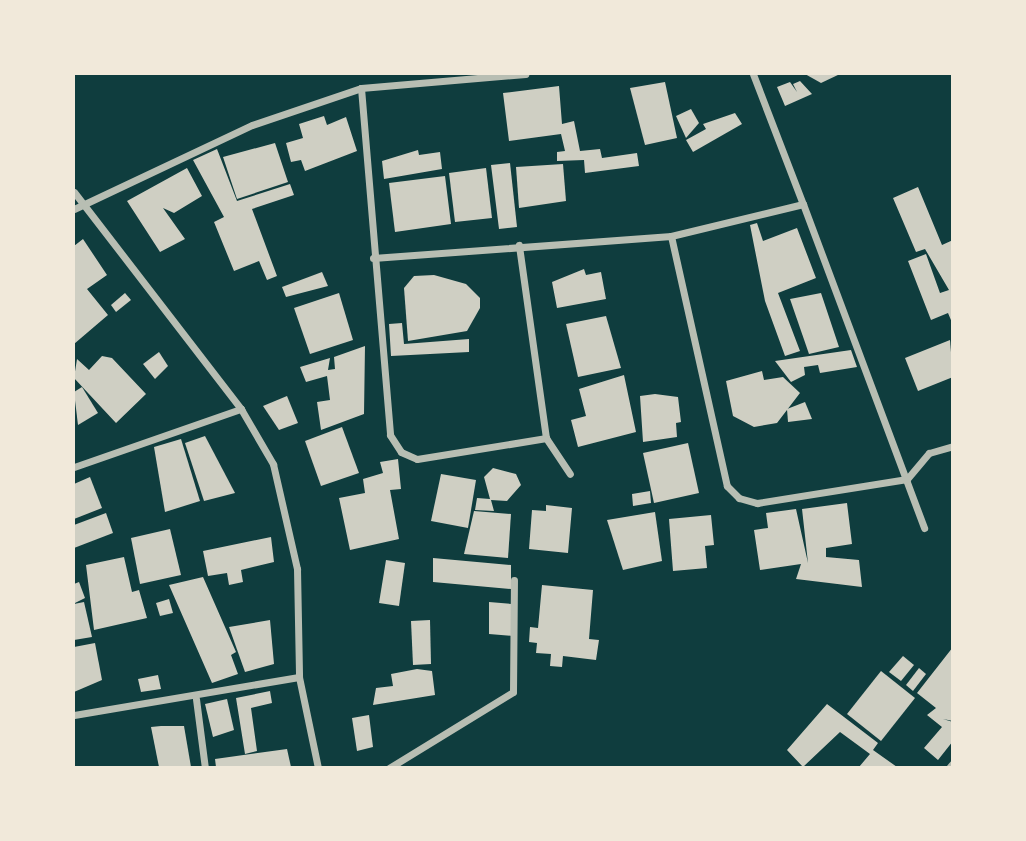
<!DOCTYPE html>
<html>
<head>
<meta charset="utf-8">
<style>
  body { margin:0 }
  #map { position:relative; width:1026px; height:841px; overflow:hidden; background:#0f3d3e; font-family:"DM Sans",sans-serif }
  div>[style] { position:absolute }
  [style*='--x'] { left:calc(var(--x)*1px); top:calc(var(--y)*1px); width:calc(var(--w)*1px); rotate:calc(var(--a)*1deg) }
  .building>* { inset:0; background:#cfcfc3 }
  .minor>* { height:7px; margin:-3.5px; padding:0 3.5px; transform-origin:3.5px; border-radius:3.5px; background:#b8beb3 }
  span { translate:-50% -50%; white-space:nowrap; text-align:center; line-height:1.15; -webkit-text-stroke:6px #f1e9da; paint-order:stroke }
  .frame { position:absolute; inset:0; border:75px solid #f1e9da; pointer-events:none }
</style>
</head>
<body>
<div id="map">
  <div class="building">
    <div style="clip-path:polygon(805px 74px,840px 74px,821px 83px)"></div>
    <div style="clip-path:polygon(800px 81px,812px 94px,785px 106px,777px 87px,790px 82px,797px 92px,793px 84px)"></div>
    <div style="clip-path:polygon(665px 82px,677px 138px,645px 145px,630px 88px)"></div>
    <div style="clip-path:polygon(559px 86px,562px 124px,574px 121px,580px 151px,600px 149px,602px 158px,637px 153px,639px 166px,585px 173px,584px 160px,557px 161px,557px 152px,565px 151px,561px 134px,509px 141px,503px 93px)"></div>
    <div style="clip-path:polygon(691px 109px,699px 123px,686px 138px,676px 116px)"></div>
    <div style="clip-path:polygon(735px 113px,742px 124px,693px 152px,686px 140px,706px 129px,703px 124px)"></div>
    <div style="clip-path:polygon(324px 116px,327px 125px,346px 117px,357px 151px,305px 171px,301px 160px,291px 162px,286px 143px,303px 138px,299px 124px)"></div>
    <div style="clip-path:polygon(275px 143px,288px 182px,237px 199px,223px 157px)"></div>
    <div style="clip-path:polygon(217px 149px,237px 201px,290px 184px,294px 195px,252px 209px,277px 276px,267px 280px,259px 261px,234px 271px,214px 222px,224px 217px,193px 160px)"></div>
    <div style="clip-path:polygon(418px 150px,419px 155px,440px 152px,442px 169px,384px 179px,382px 161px)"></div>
    <div style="clip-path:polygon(510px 163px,517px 227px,499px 229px,491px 165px)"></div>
    <div style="clip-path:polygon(563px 164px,566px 201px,519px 208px,516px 167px)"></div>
    <div style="clip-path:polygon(187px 168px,202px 196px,174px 213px,163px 208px,185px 239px,160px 252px,127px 201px)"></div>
    <div style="clip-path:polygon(486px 168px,492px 218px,455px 222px,449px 173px)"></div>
    <div style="clip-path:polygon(445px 176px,451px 224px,395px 232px,389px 183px)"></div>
    <div style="clip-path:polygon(918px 187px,942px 245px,953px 240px,953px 325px,948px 313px,931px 320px,908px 261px,926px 254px,940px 293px,949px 290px,925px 249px,916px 252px,893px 198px)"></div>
    <div style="clip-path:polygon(757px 223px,763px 241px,797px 228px,816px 278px,778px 293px,800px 351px,785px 356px,765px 301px,750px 225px)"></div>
    <div style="clip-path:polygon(83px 239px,107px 275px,87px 289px,108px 315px,74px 344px,74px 246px)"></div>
    <div style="clip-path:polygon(584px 269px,586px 275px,601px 272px,606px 299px,557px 308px,552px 282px)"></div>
    <div style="clip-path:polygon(322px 272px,328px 286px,286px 297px,282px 287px)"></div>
    <div style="clip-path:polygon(434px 275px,466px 284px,480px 298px,480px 308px,467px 331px,408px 341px,404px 288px,414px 276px)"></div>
    <div style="clip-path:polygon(125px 293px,131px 300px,116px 312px,111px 305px)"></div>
    <div style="clip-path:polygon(339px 293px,353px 340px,310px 354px,294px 308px)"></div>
    <div style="clip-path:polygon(821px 293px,839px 347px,809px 354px,790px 299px)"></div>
    <div style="clip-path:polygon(606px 316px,621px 368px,578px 377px,566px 324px)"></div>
    <div style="clip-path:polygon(402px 323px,404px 344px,469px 339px,469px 352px,391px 356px,389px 324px)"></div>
    <div style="clip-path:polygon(950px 340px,953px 377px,918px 391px,905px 358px)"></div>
    <div style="clip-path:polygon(365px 346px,364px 414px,321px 430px,317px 402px,330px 400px,327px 376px,306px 382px,300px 367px,330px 358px,328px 370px,335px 369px,334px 357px)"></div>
    <div style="clip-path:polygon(851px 350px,857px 367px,820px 373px,818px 365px,804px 367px,805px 375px,791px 382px,775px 361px)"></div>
    <div style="clip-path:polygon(159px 352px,168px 366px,155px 379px,143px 364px)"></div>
    <div style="clip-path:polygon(102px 356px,112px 358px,146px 394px,116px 423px,74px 378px,77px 359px,89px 370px)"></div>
    <div style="clip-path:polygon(762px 371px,764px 380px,783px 377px,800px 393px,777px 423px,754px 427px,733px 416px,726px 381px)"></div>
    <div style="clip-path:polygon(624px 375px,636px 432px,578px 447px,571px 420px,586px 416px,579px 389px)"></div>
    <div style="clip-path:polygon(82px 387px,98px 413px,78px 425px,74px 392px)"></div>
    <div style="clip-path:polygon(655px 394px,678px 397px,681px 422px,676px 423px,677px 437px,643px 442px,640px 396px)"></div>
    <div style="clip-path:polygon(287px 396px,298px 423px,279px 430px,263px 406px)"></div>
    <div style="clip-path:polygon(805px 402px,812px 419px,788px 422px,787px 409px)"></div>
    <div style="clip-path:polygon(342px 427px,359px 473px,321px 486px,305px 441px)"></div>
    <div style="clip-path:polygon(205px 436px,235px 493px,204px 501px,185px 443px)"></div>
    <div style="clip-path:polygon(181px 439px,200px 501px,165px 512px,154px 447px)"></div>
    <div style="clip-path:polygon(688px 443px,699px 493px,654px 503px,643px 453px)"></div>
    <div style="clip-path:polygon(398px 459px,401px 489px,390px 490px,399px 539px,350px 550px,339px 498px,365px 493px,363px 479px,383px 473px,380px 462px)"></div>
    <div style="clip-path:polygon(493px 468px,516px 474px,521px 485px,507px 501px,491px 500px,494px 511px,475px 510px,477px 498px,490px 499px,484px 477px)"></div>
    <div style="clip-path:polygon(441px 474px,476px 480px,468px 528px,431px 521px)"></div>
    <div style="clip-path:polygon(90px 477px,102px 508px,74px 519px,74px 484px)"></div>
    <div style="clip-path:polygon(650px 491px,651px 503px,633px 506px,632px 494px)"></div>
    <div style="clip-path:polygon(847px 503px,852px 544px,826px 548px,826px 557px,859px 560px,862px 587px,796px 579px,801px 564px,760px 570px,754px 530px,768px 528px,766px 513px,796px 509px,808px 563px,802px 509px)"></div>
    <div style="clip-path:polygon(546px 505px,572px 508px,568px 553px,529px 549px,532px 510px,546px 511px)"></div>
    <div style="clip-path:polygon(474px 511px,511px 514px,508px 558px,464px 554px)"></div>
    <div style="clip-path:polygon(655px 512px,662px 561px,623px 570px,607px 520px)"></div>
    <div style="clip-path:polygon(106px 513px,113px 533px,74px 548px,74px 525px)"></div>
    <div style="clip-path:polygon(711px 515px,714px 545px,705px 546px,707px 568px,673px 571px,669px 519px)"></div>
    <div style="clip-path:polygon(170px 529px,181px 575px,140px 584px,131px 538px)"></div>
    <div style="clip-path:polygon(271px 537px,274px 562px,241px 570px,243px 582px,229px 585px,227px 573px,208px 576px,203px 551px)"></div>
    <div style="clip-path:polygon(124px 557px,132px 592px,139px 590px,147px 618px,94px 630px,86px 565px)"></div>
    <div style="clip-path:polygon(433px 558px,511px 565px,511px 589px,433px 582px)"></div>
    <div style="clip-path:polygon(386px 560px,405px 563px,399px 606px,379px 603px)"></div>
    <div style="clip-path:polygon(203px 577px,236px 652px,231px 655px,238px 674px,212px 683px,169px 585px)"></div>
    <div style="clip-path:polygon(79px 582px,85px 598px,75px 603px,74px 584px)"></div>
    <div style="clip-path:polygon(542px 585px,593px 590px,589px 639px,599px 640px,596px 660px,563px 656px,562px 667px,550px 666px,551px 654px,536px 653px,537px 643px,529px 642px,530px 627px,538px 628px)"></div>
    <div style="clip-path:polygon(169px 599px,173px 613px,160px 616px,156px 603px)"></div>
    <div style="clip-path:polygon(84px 602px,92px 637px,74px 640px,74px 604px)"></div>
    <div style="clip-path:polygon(489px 602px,512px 604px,513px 636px,489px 634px)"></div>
    <div style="clip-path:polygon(270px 620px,274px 664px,245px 672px,229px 627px)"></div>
    <div style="clip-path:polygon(430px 620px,431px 664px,413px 665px,411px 621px)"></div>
    <div style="clip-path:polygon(95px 643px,102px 680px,74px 692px,74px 647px)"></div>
    <div style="clip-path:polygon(953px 647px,953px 721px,943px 719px,953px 722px,953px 741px,938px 760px,924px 748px,942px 727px,927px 715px,936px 708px,917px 693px)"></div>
    <div style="clip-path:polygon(903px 656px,914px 665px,901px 681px,889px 672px)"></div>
    <div style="clip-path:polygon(919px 668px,926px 674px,913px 691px,906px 685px)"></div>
    <div style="clip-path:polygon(417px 669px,432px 671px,435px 695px,373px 705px,376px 688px,393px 686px,391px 674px)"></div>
    <div style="clip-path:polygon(881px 671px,915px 698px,881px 741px,847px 714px)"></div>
    <div style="clip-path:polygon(158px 675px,161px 689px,141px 692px,138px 679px)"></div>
    <div style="clip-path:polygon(270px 691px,272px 703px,251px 708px,257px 751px,245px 754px,236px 698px)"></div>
    <div style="clip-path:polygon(227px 699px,234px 730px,213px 737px,205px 704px)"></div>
    <div style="clip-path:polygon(827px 704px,878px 743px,873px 750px,897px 767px,859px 767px,870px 754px,840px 732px,803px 767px,787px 750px)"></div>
    <div style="clip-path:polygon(369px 715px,373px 747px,357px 751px,352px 718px)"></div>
    <div style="clip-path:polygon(161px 726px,184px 726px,191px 767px,159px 767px,151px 727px)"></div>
    <div style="clip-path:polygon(287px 749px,291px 767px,216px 767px,215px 759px)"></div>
  </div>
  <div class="minor">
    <div style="--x:753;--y:74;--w:139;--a:69"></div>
    <div style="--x:361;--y:88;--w:348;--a:85.2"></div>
    <div style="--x:390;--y:435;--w:20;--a:57"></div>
    <div style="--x:401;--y:452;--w:17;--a:24"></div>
    <div style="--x:417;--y:459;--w:131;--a:-9.2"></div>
    <div style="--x:546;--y:438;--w:195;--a:-98"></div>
    <div style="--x:74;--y:192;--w:274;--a:52.4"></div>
    <div style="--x:241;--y:409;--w:64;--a:59.8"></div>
    <div style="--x:273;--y:464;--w:108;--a:77.1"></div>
    <div style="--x:297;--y:569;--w:108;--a:88.9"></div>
    <div style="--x:299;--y:677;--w:93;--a:78.2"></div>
    <div style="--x:74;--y:209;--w:197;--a:-25.3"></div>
    <div style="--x:252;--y:125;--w:115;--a:-18.7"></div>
    <div style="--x:361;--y:88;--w:165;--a:-4.9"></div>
    <div style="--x:671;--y:236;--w:136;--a:-13.6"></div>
    <div style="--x:803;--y:204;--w:346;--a:69.5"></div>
    <div style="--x:373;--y:258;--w:299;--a:-4.2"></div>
    <div style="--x:671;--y:236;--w:256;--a:77.4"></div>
    <div style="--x:727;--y:486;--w:17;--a:45"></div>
    <div style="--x:739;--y:498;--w:19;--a:16"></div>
    <div style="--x:757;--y:503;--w:152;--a:-9.1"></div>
    <div style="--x:907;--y:479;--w:34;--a:-50"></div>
    <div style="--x:929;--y:453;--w:25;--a:-16"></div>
    <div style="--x:546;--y:438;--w:43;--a:56.3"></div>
    <div style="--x:74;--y:467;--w:177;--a:-19.2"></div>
    <div style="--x:196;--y:699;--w:70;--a:82.6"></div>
    <div style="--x:74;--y:715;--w:228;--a:-9.6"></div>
    <div style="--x:389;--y:768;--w:145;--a:-31.5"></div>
    <div style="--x:513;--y:692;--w:112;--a:-89.5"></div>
    <div style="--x:949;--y:768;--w:6;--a:-51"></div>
  </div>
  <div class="frame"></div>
</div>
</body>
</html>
